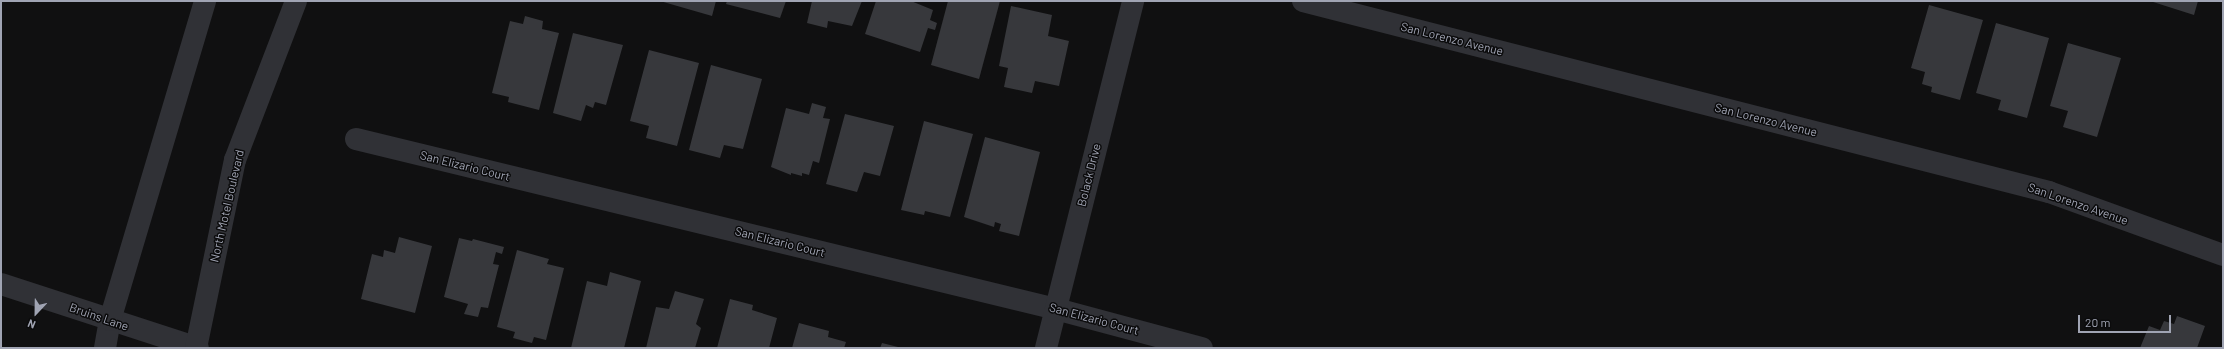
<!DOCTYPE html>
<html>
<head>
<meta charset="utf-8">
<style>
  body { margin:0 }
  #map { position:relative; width:2224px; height:349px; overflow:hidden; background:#101011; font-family:Barlow,sans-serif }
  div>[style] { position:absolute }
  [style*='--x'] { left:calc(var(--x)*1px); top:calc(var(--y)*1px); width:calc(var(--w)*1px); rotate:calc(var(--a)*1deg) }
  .building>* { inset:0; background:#37383c }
  .minor>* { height:22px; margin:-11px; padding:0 11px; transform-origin:11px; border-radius:11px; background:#303136 }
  span { translate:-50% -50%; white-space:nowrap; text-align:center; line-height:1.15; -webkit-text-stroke:3px #0b0b0c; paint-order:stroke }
  .street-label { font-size:12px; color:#a0a4b3 }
  .frame { position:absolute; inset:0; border:2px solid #a0a4b3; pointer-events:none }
  .north { position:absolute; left:16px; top:293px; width:40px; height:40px; -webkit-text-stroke:3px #0b0b0c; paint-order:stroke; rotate:202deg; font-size:11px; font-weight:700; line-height:16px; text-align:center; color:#a0a4b3 }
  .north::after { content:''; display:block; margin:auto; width:14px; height:18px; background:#a0a4b3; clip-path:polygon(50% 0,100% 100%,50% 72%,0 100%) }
  .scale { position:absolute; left:2078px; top:315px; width:93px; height:18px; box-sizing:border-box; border:2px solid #a0a4b3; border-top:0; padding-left:5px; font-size:12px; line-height:14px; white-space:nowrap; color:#a0a4b3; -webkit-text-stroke:3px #0b0b0c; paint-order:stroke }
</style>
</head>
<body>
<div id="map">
  <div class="building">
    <div style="clip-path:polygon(660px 1px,716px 1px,712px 16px)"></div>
    <div style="clip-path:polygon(727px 1px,786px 1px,780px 18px,726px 4px)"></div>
    <div style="clip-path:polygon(812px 1px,862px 1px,852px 26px,828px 21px,827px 28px,807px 23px)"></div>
    <div style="clip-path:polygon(876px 1px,911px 1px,933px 10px,930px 20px,937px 23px,935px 30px,928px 28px,920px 52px,865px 34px)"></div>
    <div style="clip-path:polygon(948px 1px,1000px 1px,979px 79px,931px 65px)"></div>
    <div style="clip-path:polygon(2150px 1px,2198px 1px,2194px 15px)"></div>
    <div style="clip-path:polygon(1929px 5px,1983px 20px,1960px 100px,1931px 92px,1932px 87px,1922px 84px,1925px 72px,1911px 68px)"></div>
    <div style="clip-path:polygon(1011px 6px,1052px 15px,1048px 36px,1069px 41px,1059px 86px,1035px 81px,1032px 93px,1004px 87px,1008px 68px,999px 66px)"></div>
    <div style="clip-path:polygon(525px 16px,543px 21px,542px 29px,559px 33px,539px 110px,508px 102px,509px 97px,492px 93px,510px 21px,523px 24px)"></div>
    <div style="clip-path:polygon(1996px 23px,2049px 38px,2027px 118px,1998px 110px,2001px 100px,1976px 93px)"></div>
    <div style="clip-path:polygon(573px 33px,623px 45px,606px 105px,595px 102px,593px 108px,586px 105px,581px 121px,553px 113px)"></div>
    <div style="clip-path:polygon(2068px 43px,2121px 58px,2097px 137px,2063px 127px,2068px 111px,2050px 106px)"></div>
    <div style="clip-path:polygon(649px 50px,699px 63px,677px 146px,646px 138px,649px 126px,630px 121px)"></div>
    <div style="clip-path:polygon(711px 65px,762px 79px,743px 149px,724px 145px,720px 158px,689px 150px)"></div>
    <div style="clip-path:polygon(812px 103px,826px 107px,823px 118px,830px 119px,819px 163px,813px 161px,809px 175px,802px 173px,802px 176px,791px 173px,791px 175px,771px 167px,786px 108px,809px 114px)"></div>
    <div style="clip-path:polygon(845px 114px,894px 126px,880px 176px,864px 172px,857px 192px,826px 184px)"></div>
    <div style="clip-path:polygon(924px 121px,973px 134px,950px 217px,925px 211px,924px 215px,901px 210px)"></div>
    <div style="clip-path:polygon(985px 137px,1040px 152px,1019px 236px,999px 231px,1001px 224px,995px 222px,994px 227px,964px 217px)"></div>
    <div style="clip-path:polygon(399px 237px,432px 246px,415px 313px,361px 299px,372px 254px,383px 257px,384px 250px,395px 253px)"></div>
    <div style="clip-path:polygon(459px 238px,472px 241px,473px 239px,504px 247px,502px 254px,496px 252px,493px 264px,499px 265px,488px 308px,481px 307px,478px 317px,464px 314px,468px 304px,444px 297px)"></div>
    <div style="clip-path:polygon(517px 250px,549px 259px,547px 264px,564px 268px,546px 340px,534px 337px,532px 343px,513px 338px,515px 332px,497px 327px)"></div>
    <div style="clip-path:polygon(610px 272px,641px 281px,624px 348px,571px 348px,587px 281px,607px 286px)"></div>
    <div style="clip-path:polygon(675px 291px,704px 299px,696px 324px,701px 328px,695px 348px,646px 348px,656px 307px,669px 309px)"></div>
    <div style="clip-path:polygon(730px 299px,753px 305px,752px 310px,777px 318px,769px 348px,717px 348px)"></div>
    <div style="clip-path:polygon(2177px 316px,2205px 326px,2197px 348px,2140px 348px,2149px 326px,2160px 330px,2164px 321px,2174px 324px)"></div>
    <div style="clip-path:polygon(799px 323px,829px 331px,828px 337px,846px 342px,844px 348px,792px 348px)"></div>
    <div style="clip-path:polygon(882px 343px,898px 347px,898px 348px,880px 348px)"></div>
  </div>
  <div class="minor">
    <div style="--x:1303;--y:1;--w:770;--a:14.36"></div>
    <div style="--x:2049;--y:192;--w:185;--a:19.9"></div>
    <div style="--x:356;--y:139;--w:720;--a:13.65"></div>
    <div style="--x:1056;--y:309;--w:151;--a:15"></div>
    <div style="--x:1;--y:284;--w:207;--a:18"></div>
    <div style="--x:105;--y:348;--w:28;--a:-80"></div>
    <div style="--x:110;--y:320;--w:333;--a:-73.4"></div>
    <div style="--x:196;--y:348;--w:192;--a:-78.3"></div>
    <div style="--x:235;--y:160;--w:170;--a:-69"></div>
    <div style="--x:1046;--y:348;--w:358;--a:-75.9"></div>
  </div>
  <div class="street-label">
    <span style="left:1452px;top:39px;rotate:14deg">San Lorenzo Avenue</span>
    <span style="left:1766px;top:120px;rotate:14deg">San Lorenzo Avenue</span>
    <span style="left:465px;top:166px;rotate:14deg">San Elizario Court</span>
    <span style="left:1089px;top:175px;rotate:-76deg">Bolack Drive</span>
    <span style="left:2078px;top:204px;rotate:19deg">San Lorenzo Avenue</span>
    <span style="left:227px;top:206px;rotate:-77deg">North Motel Boulevard</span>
    <span style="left:780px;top:242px;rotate:14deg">San Elizario Court</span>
    <span style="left:99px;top:317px;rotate:19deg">Bruins Lane</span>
    <span style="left:1094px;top:319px;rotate:15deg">San Elizario Court</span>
  </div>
  <div class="frame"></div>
  <div class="north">N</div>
  <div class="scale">20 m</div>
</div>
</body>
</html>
